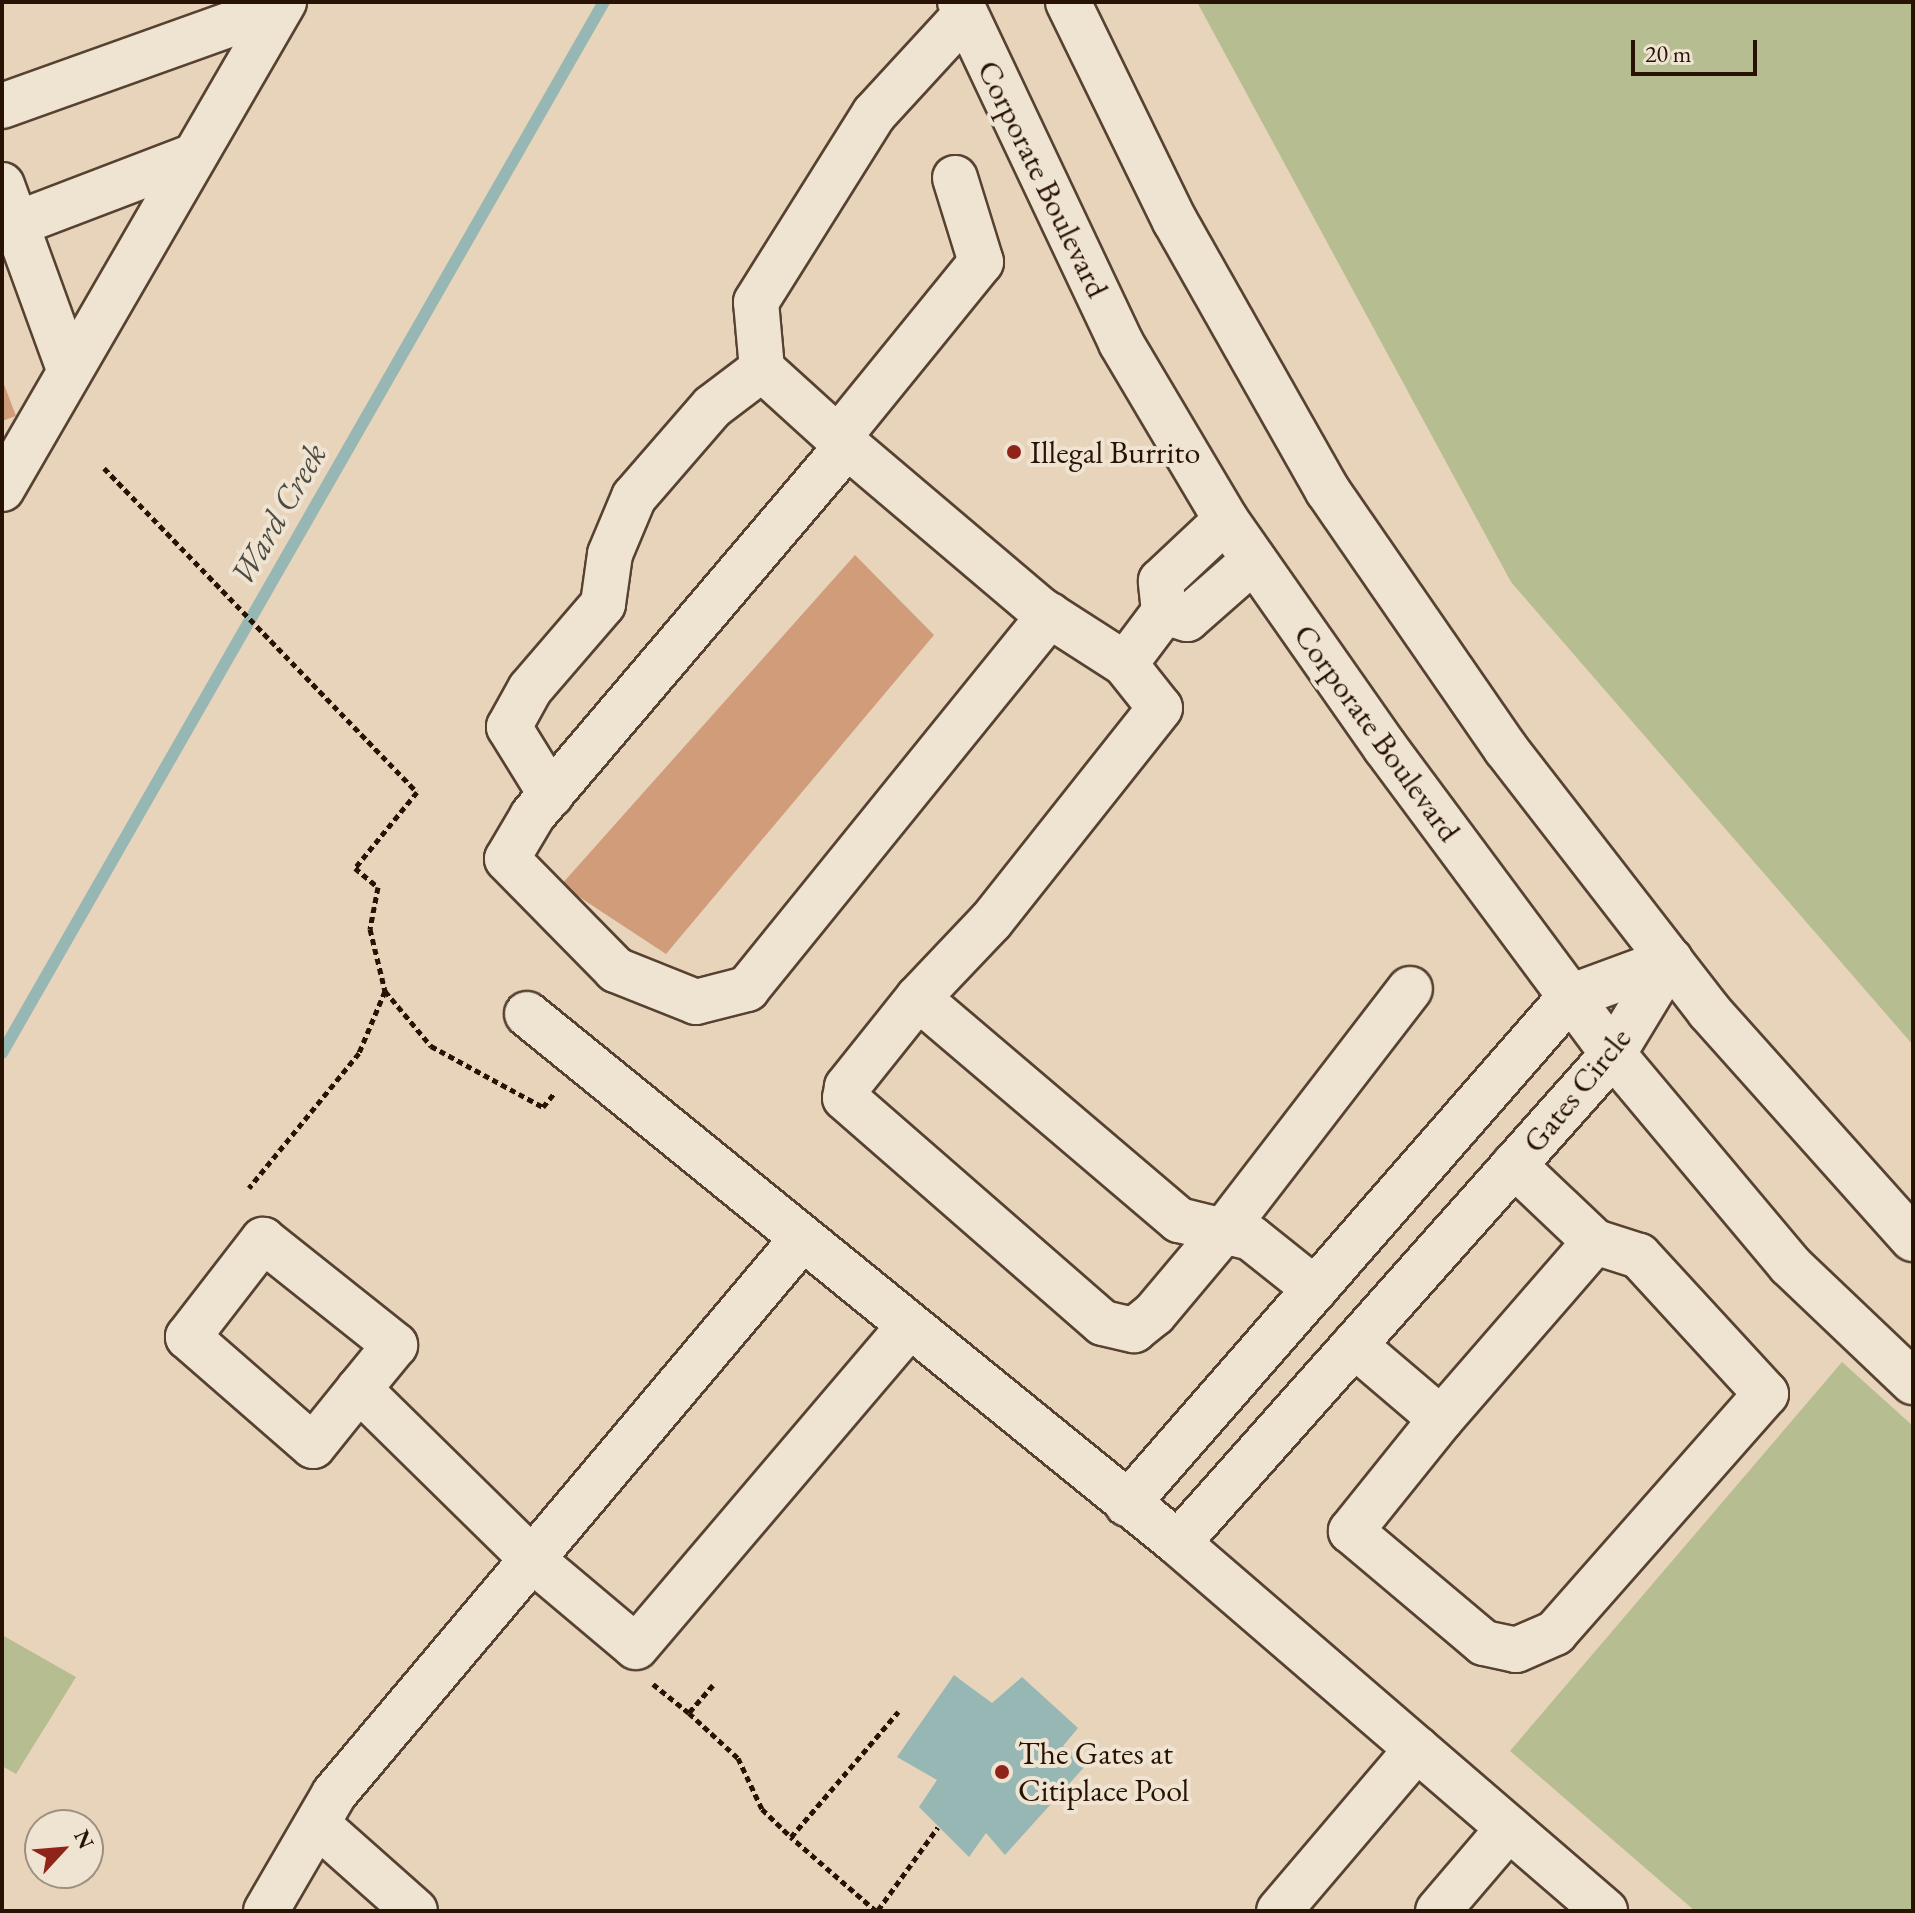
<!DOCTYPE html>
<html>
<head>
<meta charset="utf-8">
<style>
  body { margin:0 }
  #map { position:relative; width:1915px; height:1913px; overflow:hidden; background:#e7d4ba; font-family:"EB Garamond",serif }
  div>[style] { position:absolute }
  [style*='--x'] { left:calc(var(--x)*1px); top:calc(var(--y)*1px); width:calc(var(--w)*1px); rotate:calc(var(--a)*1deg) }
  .green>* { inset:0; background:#b6bd90 }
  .water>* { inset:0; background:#97b7b5 }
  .stream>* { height:12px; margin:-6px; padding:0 6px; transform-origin:6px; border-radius:6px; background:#97b7b5 }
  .building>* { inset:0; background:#d19c7a }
  .path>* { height:5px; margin-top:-2.5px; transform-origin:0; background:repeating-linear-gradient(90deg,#271204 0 6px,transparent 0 10px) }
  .roads { filter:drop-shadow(2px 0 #574232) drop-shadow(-2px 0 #574232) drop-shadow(0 2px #574232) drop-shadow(0 -2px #574232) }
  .minor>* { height:44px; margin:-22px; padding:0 22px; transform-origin:22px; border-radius:22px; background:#efe3d2 }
  .dots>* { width:22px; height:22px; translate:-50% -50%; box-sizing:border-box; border:4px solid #efe3d2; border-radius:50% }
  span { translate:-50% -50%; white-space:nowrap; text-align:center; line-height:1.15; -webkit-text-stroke:8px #efe3d2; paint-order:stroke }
  .street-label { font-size:32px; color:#271204 }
  .poi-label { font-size:32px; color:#271204 }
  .left { translate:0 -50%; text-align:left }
  .water-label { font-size:34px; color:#4e4c42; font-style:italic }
  .frame { position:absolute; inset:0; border:4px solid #271204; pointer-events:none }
  .north { position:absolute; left:24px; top:1809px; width:80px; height:80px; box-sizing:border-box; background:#efe3d2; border:2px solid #9f8f80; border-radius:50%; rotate:64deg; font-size:22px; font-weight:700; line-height:32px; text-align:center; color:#271204 }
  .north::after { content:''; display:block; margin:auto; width:28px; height:36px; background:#8f2418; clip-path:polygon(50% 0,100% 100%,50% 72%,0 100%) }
  .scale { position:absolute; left:1631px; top:40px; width:126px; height:36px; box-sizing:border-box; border:4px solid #271204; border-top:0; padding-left:10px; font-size:24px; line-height:28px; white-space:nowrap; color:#271204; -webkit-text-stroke:6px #efe3d2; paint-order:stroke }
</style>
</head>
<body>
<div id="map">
  <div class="green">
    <div style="clip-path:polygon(1197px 2px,1913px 2px,1913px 1045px,1511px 582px)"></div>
    <div style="clip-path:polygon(1842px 1362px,1913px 1426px,1913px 1911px,1695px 1911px,1510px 1751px)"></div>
    <div style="clip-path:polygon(2px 1635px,76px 1677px,16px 1774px,2px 1766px)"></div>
  </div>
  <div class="water">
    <div style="clip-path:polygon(954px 1675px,992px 1703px,1022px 1677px,1078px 1728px,1063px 1746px,1087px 1764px,1005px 1855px,986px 1833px,969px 1857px,919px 1807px,937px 1780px,897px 1757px)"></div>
  </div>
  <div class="stream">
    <div style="--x:2;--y:1053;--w:1211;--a:-60.2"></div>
  </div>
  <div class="building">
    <div style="clip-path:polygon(2px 379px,16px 416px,2px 421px)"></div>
    <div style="clip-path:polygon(855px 555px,934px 635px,666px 954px,561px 885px)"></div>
  </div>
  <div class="path">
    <div style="--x:104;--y:468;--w:450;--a:46"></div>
    <div style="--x:417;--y:792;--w:98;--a:129.2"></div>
    <div style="--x:355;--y:868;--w:30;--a:40"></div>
    <div style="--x:378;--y:887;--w:43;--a:100.8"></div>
    <div style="--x:370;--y:929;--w:64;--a:76.4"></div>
    <div style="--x:385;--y:991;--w:67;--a:112.8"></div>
    <div style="--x:359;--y:1053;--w:174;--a:129.2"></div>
    <div style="--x:385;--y:991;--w:72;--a:50.1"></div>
    <div style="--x:431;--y:1046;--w:128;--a:28.6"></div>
    <div style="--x:543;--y:1107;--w:19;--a:-51"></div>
    <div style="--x:653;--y:1684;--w:46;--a:38.9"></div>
    <div style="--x:713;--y:1685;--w:37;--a:131"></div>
    <div style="--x:689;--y:1713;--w:67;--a:42.6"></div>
    <div style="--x:738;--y:1758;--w:56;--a:64.8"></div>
    <div style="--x:762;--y:1809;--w:40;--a:44"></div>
    <div style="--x:878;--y:1910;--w:102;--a:-54.1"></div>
    <div style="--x:876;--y:1911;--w:113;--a:-139"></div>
    <div style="--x:791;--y:1837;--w:165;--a:-49.4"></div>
  </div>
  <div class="roads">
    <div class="minor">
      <div style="--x:960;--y:2;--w:377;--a:64.7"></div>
      <div style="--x:1121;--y:343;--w:206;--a:59.3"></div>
      <div style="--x:1226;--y:520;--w:277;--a:55"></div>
      <div style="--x:1385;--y:747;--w:382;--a:53.4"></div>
      <div style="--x:1613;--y:1054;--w:275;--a:50"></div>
      <div style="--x:1790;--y:1265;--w:170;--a:43.6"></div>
      <div style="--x:1068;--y:2;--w:244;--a:64"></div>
      <div style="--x:1175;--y:221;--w:310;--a:60.5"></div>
      <div style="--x:1328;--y:491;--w:313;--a:55.4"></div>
      <div style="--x:1506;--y:749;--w:331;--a:52.2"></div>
      <div style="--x:1709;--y:1011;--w:306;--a:48.2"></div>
      <div style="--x:2;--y:106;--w:296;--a:-19.7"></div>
      <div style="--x:955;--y:178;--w:88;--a:72.8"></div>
      <div style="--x:981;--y:262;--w:227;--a:129.1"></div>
      <div style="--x:838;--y:438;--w:103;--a:-137.8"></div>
      <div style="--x:762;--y:369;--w:67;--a:-95.1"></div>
      <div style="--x:756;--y:302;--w:222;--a:-57.9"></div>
      <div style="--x:874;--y:114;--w:134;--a:-47.4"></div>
      <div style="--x:2;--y:185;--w:196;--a:70"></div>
      <div style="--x:16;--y:224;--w:191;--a:-20.9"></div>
      <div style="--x:838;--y:438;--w:266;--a:40.3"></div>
      <div style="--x:1041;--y:610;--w:100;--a:32.7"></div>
      <div style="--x:1125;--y:664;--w:65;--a:-53.1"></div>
      <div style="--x:1164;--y:612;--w:31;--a:-96"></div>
      <div style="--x:1161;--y:581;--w:89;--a:-43.2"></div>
      <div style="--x:847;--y:446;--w:485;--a:130.4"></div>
      <div style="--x:533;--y:815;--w:51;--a:120.6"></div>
      <div style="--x:507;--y:859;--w:156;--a:45.5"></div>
      <div style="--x:616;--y:970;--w:86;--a:21.8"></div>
      <div style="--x:696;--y:1002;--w:53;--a:-14.3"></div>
      <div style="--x:747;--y:989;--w:481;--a:-51"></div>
      <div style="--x:2;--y:489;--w:563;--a:-59.93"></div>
      <div style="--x:1164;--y:612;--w:24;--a:17"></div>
      <div style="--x:1187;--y:619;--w:89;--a:-41.4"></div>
      <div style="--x:1125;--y:664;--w:56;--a:51.5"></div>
      <div style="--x:1160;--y:708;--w:272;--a:128.4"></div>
      <div style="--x:991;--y:921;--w:106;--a:133.5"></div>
      <div style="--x:918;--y:998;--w:343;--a:40.4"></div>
      <div style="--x:1179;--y:1220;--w:74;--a:14"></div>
      <div style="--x:1251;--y:1238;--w:82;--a:38.6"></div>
      <div style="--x:551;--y:795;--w:80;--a:-121.7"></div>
      <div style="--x:509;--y:727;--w:43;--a:-61.1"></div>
      <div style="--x:530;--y:689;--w:112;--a:-49.3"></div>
      <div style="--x:603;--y:604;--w:50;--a:-82"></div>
      <div style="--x:610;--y:554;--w:62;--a:-67.2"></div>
      <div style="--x:634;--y:497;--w:119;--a:-49.1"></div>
      <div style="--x:712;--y:407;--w:63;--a:-37.2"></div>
      <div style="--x:918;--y:998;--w:114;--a:128.6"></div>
      <div style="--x:847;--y:1087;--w:11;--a:100"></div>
      <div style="--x:845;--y:1098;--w:342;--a:41.1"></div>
      <div style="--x:1103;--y:1323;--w:32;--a:13"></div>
      <div style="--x:1134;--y:1330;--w:26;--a:-39"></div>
      <div style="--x:1154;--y:1314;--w:106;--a:-50"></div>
      <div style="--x:1222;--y:1233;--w:308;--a:-52.4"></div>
      <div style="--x:527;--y:1014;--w:839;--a:39.1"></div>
      <div style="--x:1178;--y:1543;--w:564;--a:40.76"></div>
      <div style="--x:1354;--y:1345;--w:114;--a:40.4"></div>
      <div style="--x:1441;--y:1419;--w:235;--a:-49"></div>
      <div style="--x:1595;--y:1242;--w:112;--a:-136.5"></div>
      <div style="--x:359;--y:1389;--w:73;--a:128.9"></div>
      <div style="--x:313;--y:1446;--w:166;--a:-138.9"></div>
      <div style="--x:188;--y:1337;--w:123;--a:-52.3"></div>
      <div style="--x:263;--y:1240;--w:169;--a:38.5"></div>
      <div style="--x:395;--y:1345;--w:57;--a:129.3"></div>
      <div style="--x:359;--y:1389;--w:245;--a:44.5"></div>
      <div style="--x:534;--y:1561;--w:133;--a:40.1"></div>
      <div style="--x:636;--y:1647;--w:421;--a:-49.6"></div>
      <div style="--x:1441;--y:1419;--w:144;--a:128.8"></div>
      <div style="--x:1351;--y:1531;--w:174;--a:40.1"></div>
      <div style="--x:1484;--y:1643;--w:33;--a:12"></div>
      <div style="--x:1516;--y:1650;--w:43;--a:-23.6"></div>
      <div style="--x:1555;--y:1633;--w:319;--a:-48.6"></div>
      <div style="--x:1766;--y:1394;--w:188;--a:-132.6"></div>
      <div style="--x:1639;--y:1256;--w:46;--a:-162.3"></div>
      <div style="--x:1127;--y:1504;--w:673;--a:-48.85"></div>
      <div style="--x:1570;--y:997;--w:107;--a:-20.3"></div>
      <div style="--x:1670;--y:960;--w:110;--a:121.2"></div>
      <div style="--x:1613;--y:1054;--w:654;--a:131.66"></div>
      <div style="--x:317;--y:1824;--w:131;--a:41.6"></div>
      <div style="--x:266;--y:1911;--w:135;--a:-59.8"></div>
      <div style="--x:334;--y:1794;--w:726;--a:-49.86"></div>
      <div style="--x:1279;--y:1911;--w:213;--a:-49.6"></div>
      <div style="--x:1438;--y:1911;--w:109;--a:-49.5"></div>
    </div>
  </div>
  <div class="dots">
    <div style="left:1014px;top:452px;background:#8f2418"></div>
    <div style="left:1002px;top:1772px;background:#8f2418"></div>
  </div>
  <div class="street-label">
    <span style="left:1043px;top:179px;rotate:64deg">Corporate Boulevard</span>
    <span style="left:1377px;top:733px;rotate:54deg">Corporate Boulevard</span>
    <span style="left:1577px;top:1090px;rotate:-51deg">Gates Circle</span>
  </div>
  <div class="poi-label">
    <span class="left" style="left:1030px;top:452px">Illegal Burrito</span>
    <span class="left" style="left:1018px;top:1772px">The Gates at<br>Citiplace Pool</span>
  </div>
  <div class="water-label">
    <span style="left:278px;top:514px;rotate:-60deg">Ward Creek</span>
  </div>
  <div class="frame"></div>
  <div class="north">N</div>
  <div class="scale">20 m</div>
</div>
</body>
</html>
